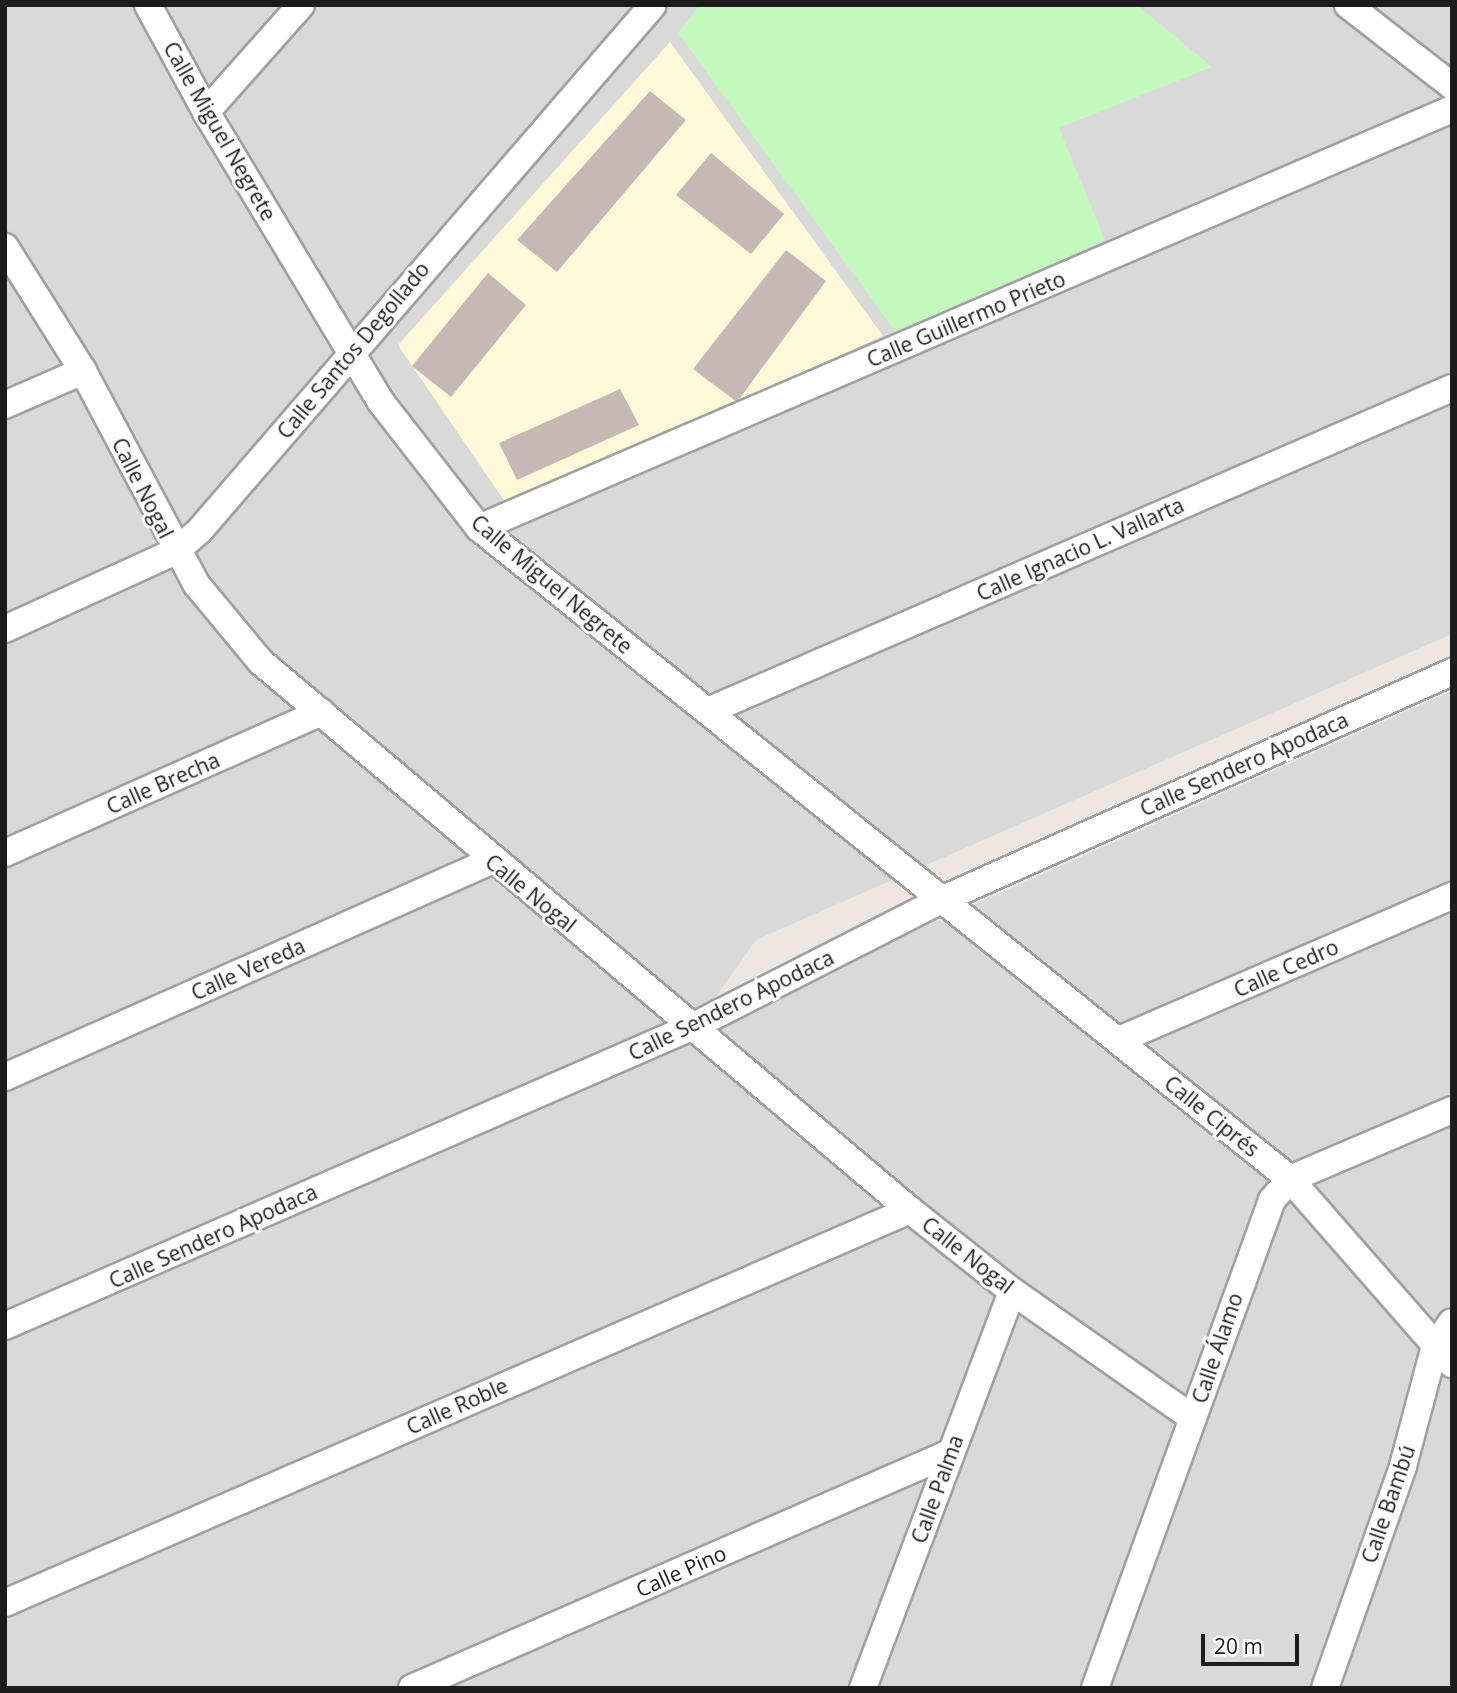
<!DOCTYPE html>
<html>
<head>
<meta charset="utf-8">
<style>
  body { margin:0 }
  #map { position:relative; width:1457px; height:1693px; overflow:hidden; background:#eee7e1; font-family:"Open Sans",sans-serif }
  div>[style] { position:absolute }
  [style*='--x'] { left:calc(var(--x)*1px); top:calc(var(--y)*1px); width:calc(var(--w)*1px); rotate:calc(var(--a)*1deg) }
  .residential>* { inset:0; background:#dad9d9 }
  .education>* { inset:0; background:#fff8d9 }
  .park>* { inset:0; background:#c3f9bd }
  .building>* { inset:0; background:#c5b8b5 }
  .roads { filter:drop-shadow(2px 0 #a0a0a0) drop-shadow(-2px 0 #a0a0a0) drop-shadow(0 2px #a0a0a0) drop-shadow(0 -2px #a0a0a0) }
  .street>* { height:26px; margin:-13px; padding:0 13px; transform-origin:13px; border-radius:13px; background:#fff }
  span { translate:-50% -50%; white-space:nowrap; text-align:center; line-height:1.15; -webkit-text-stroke:6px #fff; paint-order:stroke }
  .street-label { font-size:21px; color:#1c1c1c }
  .frame { position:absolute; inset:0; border:7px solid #1c1c1c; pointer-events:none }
  .scale { position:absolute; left:1201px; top:1634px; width:98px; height:32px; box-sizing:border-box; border:4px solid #1c1c1c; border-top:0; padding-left:9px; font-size:21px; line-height:24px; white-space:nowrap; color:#1c1c1c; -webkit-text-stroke:5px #fff; paint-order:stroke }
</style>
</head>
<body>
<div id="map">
  <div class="residential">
    <div style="clip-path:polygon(5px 5px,1452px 5px,1452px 634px,756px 940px,692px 1031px,1452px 691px,1452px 1688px,5px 1688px)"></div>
  </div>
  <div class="education">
    <div style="clip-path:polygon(670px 42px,883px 336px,507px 505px,398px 345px)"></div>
  </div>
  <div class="park">
    <div style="clip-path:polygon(700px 5px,1137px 5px,1212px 67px,1059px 128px,1105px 240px,898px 335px,678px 33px)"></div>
  </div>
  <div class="building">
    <div style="clip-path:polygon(650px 91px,686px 120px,557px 272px,517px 240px)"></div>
    <div style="clip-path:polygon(711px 153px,784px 214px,751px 254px,676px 195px)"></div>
    <div style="clip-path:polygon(786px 250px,826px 281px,737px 402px,693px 369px)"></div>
    <div style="clip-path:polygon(488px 273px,526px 305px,451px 397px,412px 366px)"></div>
    <div style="clip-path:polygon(620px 389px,639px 425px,517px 480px,499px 443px)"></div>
  </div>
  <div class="roads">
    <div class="street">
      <div style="--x:148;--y:5;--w:122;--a:61.5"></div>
      <div style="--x:206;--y:112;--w:339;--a:58.9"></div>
      <div style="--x:381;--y:402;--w:160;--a:52.1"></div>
      <div style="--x:479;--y:528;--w:1040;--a:38.75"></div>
      <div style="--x:1290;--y:1179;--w:246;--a:48.8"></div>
      <div style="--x:1348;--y:5;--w:132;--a:37.9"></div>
      <div style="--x:206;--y:112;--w:143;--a:-48.4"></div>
      <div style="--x:5;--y:247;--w:146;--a:57.8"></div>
      <div style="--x:83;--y:371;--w:242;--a:62"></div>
      <div style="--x:197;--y:585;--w:100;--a:50.3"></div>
      <div style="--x:261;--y:662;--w:849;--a:40.18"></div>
      <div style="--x:910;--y:1210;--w:130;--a:38.5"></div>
      <div style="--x:1012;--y:1291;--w:221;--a:35.1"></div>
      <div style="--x:5;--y:405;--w:85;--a:-23.6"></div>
      <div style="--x:479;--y:528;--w:1059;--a:-23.3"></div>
      <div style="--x:5;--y:629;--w:188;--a:-24.5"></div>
      <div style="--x:176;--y:551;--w:32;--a:-41"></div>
      <div style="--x:200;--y:530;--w:693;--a:-49.21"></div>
      <div style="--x:708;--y:711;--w:811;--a:-23.47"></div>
      <div style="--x:5;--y:853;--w:346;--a:-24"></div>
      <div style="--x:1119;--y:1040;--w:363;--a:-23.4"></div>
      <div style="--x:5;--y:1077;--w:532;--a:-23.96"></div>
      <div style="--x:5;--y:1326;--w:751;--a:-23.53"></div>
      <div style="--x:694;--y:1026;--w:277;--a:-27"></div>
      <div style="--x:941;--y:900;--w:560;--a:-24.05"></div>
      <div style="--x:5;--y:1603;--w:987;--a:-23.47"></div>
      <div style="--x:412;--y:1688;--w:587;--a:-23.6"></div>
      <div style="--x:863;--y:1688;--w:424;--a:-69.4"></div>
      <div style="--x:1095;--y:1688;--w:519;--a:-70.06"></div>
      <div style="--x:1272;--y:1200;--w:28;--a:-49"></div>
      <div style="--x:1290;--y:1179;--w:176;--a:-23.1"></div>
      <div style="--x:1325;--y:1688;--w:235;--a:-70.6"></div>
      <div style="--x:1403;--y:1466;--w:124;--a:-75.1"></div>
      <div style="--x:1435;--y:1346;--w:29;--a:-55"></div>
    </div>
  </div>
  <div class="street-label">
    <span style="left:220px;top:131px;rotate:60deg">Calle Miguel Negrete</span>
    <span style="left:966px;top:319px;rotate:-23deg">Calle Guillermo Prieto</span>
    <span style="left:353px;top:350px;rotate:-50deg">Calle Santos Degollado</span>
    <span style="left:143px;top:488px;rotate:63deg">Calle Nogal</span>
    <span style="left:1080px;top:549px;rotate:-24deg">Calle Ignacio L. Vallarta</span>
    <span style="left:552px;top:584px;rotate:40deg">Calle Miguel Negrete</span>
    <span style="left:1244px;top:764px;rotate:-24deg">Calle Sendero Apodaca</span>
    <span style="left:163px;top:783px;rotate:-24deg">Calle Brecha</span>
    <span style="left:531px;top:893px;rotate:39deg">Calle Nogal</span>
    <span style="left:1286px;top:968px;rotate:-24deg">Calle Cedro</span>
    <span style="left:248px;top:969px;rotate:-24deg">Calle Vereda</span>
    <span style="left:731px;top:1005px;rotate:-26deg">Calle Sendero Apodaca</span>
    <span style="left:1212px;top:1116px;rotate:39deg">Calle Ciprés</span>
    <span style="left:213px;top:1236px;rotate:-24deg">Calle Sendero Apodaca</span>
    <span style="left:968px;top:1255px;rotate:38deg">Calle Nogal</span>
    <span style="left:1217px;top:1348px;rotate:-71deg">Calle Álamo</span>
    <span style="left:457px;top:1406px;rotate:-24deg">Calle Roble</span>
    <span style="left:937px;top:1489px;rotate:-70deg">Calle Palma</span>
    <span style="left:1388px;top:1504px;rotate:-71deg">Calle Bambú</span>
    <span style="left:681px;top:1571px;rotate:-24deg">Calle Pino</span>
  </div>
  <div class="frame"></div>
  <div class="scale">20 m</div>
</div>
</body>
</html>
